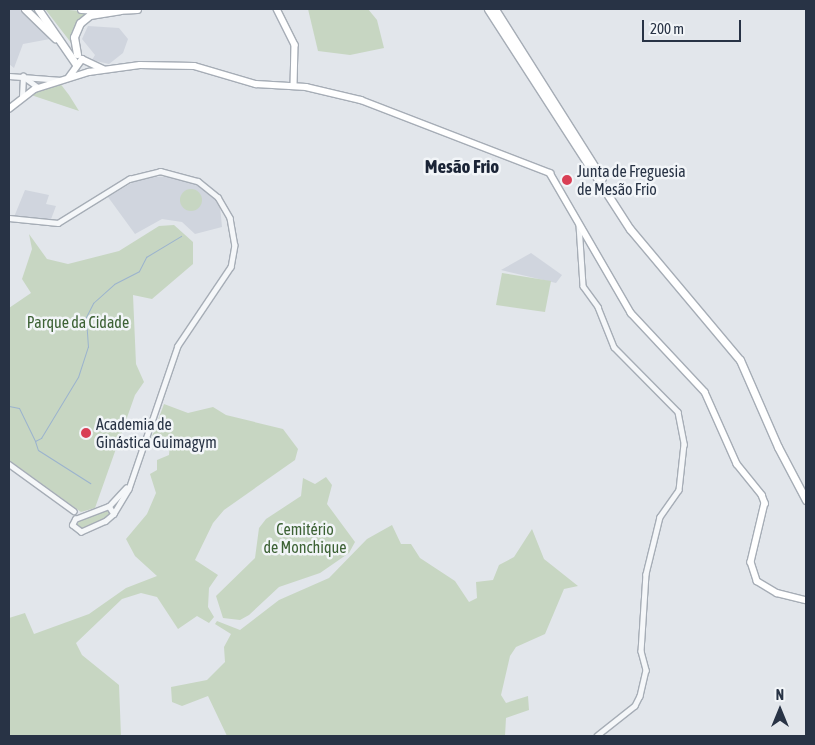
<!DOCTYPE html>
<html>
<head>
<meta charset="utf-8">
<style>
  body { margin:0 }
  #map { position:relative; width:815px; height:745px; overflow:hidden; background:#e2e6eb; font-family:"Asap Condensed",sans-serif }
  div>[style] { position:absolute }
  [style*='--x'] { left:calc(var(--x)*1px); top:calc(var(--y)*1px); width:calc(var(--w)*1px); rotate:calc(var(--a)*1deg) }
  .built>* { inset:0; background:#d0d5de }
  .green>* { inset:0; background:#c7d6c2 }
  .round { border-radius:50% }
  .stream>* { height:1px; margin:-0.5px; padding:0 0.5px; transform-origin:0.5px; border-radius:0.5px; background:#9bb3ce }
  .roads { filter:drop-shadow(1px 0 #a6adb6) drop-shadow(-1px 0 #a6adb6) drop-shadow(0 1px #a6adb6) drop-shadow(0 -1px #a6adb6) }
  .minor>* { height:4.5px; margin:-2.25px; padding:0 2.25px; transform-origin:2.25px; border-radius:2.25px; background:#f5f7f9 }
  .major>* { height:5.5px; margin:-2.75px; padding:0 2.75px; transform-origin:2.75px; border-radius:2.75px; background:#fff }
  .highway>* { height:7px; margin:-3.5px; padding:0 3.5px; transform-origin:3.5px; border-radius:3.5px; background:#fff }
  .dots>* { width:14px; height:14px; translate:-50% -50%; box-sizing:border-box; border:2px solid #f2f5f8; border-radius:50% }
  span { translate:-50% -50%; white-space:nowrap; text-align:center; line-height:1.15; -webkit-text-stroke:5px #f2f5f8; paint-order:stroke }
  .poi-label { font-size:16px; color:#283345 }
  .left { translate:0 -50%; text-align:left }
  .park-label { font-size:16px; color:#3d6235 }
  .quarter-label { font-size:19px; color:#1b2436; font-weight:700 }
  .frame { position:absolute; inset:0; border:10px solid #283345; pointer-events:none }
  .north { position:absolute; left:755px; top:685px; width:50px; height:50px; -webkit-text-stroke:4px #f2f5f8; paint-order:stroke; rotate:0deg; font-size:14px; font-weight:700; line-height:20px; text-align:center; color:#283345 }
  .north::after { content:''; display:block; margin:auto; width:18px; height:22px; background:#283345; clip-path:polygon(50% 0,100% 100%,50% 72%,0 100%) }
  .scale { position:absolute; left:642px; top:20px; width:99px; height:22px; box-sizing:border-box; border:2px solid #283345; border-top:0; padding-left:6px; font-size:15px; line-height:18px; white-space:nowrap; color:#283345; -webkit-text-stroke:4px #f2f5f8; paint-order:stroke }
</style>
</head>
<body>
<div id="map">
  <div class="built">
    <div style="clip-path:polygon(9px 9px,19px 9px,50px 39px,23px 44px,14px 68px,9px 64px)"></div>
    <div style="clip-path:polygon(88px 26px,119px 28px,128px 39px,123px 53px,109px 64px,92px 60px,95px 55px,82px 39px)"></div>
    <div style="clip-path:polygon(174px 176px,195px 183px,213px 198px,220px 206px,222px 227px,195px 234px,182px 222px,162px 219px,135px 234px,108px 197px,140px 178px)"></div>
    <div style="clip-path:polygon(25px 190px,49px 195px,46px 204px,56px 206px,50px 222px,14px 217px)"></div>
    <div style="clip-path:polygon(531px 253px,562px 275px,556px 283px,501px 270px)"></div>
  </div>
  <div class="green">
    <div style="clip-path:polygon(45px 9px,58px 9px,91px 12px,77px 23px,72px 44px)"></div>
    <div style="clip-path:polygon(308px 9px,368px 9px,377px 20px,384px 48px,350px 55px,318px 51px)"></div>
    <div style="clip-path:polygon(59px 82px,69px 95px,79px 111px,28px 94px)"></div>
    <div class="round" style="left:180px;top:189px;width:22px;height:22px"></div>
    <div style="clip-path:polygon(174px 225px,193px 242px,193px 264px,152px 299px,133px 295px,136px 364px,144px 382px,135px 395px,95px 508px,81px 512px,9px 460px,9px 308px,31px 293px,22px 279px,32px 249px,29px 234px,47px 259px,68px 264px,119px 251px,159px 226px)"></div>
    <div style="clip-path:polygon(502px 273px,551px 281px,545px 312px,496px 305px)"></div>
    <div style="clip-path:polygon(164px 404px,188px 413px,213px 407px,226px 415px,283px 429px,298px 449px,295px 460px,224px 510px,213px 523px,195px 560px,218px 575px,209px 588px,208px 607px,214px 617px,209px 623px,197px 616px,178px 629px,157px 597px,141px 593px,122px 599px,76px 643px,82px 655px,119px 685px,121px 736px,9px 736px,9px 618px,25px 613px,34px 634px,89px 614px,126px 588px,157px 576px,135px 556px,126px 539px,147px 514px,156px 493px,150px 474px,157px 470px,157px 460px,169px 455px,170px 442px,151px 439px)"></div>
    <div style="clip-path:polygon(326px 477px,332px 485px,327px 504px,355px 542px,349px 553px,320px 573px,279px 587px,249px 615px,240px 620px,223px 618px,216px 596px,255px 558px,259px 528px,266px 519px,301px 496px,303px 478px,315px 484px)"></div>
    <div style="clip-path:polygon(106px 508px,113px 513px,102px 522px,81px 530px,76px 527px,79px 521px)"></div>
    <div style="clip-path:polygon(392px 525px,401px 544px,411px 544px,420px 558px,455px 581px,469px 602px,477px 598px,476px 582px,493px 580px,499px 565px,514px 557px,532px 529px,544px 559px,578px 586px,564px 589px,545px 634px,516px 647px,510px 656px,501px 695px,506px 703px,528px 696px,529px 710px,506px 718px,505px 736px,227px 736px,208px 696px,182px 706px,172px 702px,171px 687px,207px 680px,225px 662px,224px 647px,231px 634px,215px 624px,217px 621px,240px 630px,279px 600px,329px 578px,367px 539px)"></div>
  </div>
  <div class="stream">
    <div style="--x:9;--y:406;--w:10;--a:11"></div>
    <div style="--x:19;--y:408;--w:37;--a:64"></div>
    <div style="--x:35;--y:441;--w:7;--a:-27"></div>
    <div style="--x:41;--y:438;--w:71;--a:-58.8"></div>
    <div style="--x:78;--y:377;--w:32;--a:-72"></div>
    <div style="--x:88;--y:347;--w:30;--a:-94"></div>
    <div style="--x:86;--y:317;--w:16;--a:-63"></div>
    <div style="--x:93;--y:303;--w:28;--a:-42"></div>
    <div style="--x:114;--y:284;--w:28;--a:-27"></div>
    <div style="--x:139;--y:271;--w:16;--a:-63"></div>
    <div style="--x:146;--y:257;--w:41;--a:-31"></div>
    <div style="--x:35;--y:441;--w:9;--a:72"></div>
    <div style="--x:38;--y:450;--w:62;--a:32.4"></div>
  </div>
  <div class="roads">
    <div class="minor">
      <div style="--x:9;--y:76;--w:52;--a:4.4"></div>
      <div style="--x:24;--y:77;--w:17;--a:36"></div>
      <div style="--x:22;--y:96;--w:20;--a:-87"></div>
      <div style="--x:9;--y:218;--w:49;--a:5.8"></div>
      <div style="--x:58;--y:223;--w:84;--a:-31.8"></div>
      <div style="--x:129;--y:179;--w:32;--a:-14"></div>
      <div style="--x:160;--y:171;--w:39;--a:15"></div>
      <div style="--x:198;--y:181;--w:26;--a:39"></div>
      <div style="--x:218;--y:197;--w:24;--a:60"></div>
      <div style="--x:230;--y:218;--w:27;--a:80"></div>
      <div style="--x:235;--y:245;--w:22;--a:100"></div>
      <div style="--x:231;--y:267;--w:95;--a:123.9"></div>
      <div style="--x:178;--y:346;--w:151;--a:108.9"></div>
      <div style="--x:129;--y:489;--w:29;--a:121"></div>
      <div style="--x:114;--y:514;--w:11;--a:139"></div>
      <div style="--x:106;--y:521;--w:27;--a:156"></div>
      <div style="--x:81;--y:532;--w:11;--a:-142"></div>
      <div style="--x:72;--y:525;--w:7;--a:-63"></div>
      <div style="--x:75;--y:519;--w:36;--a:-21"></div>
      <div style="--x:109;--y:506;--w:9;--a:58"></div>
      <div style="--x:579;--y:225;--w:61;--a:86.2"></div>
      <div style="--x:583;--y:286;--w:26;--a:54"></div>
      <div style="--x:598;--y:307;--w:43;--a:68.2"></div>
      <div style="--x:614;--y:347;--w:91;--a:45.4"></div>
      <div style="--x:678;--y:412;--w:33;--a:79"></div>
      <div style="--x:684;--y:444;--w:46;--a:96.2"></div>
      <div style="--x:679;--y:490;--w:33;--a:125"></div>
      <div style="--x:660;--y:517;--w:59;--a:103.8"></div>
      <div style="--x:646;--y:574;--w:77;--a:93.7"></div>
      <div style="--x:641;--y:651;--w:20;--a:75"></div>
      <div style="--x:646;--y:670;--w:27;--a:103"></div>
      <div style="--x:640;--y:696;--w:11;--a:117"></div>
      <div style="--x:635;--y:706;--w:48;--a:141.7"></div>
      <div style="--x:9;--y:464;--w:80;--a:35.9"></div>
      <div style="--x:109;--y:506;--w:25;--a:-47"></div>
    </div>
    <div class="major">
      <div style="--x:277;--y:9;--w:40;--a:63.4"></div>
      <div style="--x:295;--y:45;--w:41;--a:91.4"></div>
      <div style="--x:69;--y:77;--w:22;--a:-54"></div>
      <div style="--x:82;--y:59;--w:23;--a:25"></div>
      <div style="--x:9;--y:109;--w:33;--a:-38"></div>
      <div style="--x:35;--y:89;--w:57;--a:-17.5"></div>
      <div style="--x:89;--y:72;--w:51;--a:-7.8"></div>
      <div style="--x:140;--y:65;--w:54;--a:1.1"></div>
      <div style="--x:194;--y:66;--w:65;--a:16.2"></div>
      <div style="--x:256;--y:84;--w:50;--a:3.4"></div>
      <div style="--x:306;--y:87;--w:57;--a:13.3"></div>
      <div style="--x:361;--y:100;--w:203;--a:21.1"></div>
      <div style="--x:550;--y:173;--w:162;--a:59.9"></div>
      <div style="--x:631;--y:313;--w:108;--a:46.9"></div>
      <div style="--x:705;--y:392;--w:79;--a:66"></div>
      <div style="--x:737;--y:464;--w:40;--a:51"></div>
      <div style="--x:762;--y:495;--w:9;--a:69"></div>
      <div style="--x:765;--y:503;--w:61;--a:103.3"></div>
      <div style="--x:751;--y:562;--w:20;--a:72"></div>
      <div style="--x:757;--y:581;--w:23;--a:31"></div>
      <div style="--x:777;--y:593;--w:30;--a:14"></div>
    </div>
    <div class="highway">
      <div style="--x:25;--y:9;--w:42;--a:44"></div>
      <div style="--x:38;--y:9;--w:67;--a:55.4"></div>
      <div style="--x:81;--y:9;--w:19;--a:3"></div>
      <div style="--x:488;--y:9;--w:262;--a:57.2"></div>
      <div style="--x:630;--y:229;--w:171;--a:50"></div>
      <div style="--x:740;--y:360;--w:95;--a:66.4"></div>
      <div style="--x:778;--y:447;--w:60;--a:62.2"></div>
      <div style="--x:495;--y:9;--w:200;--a:57.7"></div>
      <div style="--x:116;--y:10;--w:21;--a:-3"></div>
      <div style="--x:77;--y:54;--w:17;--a:-100"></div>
      <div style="--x:74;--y:37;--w:15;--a:-67"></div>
      <div style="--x:80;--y:23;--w:13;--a:-39"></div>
      <div style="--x:90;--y:15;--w:30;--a:-9"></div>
    </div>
  </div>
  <div class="dots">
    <div style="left:567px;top:180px;background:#d93f55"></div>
    <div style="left:86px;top:433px;background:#d93f55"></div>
  </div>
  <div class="poi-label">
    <span class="left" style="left:577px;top:180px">Junta de Freguesia<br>de Mesão Frio</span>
    <span class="left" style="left:96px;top:433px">Academia de<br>Ginástica Guimagym</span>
  </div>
  <div class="park-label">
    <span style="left:78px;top:322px">Parque da Cidade</span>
    <span style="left:305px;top:538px">Cemitério<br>de Monchique</span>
  </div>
  <div class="quarter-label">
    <span style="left:462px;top:167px">Mesão Frio</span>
  </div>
  <div class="frame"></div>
  <div class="north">N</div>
  <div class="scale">200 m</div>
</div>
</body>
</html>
